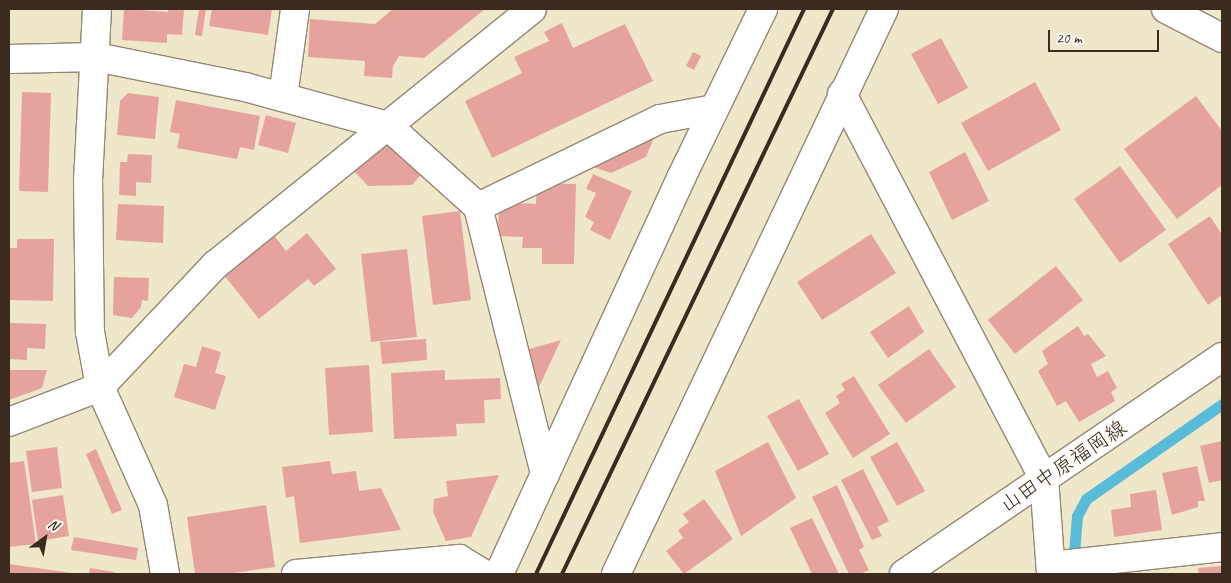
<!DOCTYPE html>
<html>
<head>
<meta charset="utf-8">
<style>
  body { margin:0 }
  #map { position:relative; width:1231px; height:583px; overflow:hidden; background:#eee7ca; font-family:Caveat,"Klee One",sans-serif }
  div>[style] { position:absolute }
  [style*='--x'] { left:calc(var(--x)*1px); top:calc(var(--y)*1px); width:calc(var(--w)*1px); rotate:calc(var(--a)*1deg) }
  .stream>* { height:11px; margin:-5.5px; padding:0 5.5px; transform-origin:5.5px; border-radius:5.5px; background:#58bbd7 }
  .building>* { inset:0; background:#e6a39d }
  .roads { filter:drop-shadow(1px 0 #948874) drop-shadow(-1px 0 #948874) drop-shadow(0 1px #948874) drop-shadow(0 -1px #948874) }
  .minor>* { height:28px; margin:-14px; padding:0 14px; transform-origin:14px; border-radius:14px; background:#fff }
  .major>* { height:28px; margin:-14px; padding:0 14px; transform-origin:14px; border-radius:14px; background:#fff }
  .rail>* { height:4px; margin:-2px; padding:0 2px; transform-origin:2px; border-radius:2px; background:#3b2a1e }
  span { translate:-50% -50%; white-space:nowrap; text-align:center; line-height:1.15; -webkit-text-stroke:4px #fdfcf7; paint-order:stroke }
  .street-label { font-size:21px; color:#3b2a1e }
  .frame { position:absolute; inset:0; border:10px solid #3b2a1e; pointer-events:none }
  .north { position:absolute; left:20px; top:513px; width:50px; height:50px; -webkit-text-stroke:4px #fdfcf7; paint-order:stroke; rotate:32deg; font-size:14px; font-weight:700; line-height:20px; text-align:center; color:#3b2a1e }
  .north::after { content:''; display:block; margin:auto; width:18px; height:22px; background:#3b2a1e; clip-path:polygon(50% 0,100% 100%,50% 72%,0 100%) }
  .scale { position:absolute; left:1048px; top:30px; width:111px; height:22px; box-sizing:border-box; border:2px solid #3b2a1e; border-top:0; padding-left:6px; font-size:15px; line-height:18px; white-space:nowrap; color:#3b2a1e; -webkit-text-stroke:4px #fdfcf7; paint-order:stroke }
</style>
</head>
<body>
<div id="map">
  <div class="stream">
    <div style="--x:1073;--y:565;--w:49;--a:-85.3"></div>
    <div style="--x:1077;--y:516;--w:19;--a:-62"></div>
    <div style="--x:1086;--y:499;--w:166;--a:-34.9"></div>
  </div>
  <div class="building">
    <div style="clip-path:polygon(124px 9px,168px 12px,168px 9px,184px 9px,182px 35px,167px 34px,167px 43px,122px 40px)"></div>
    <div style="clip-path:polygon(199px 9px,206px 9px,202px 36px,195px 35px)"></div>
    <div style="clip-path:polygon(212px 9px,272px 9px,268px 35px,209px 26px)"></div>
    <div style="clip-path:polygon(393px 9px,485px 9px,424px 58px,399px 56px,393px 66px,392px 78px,364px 76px,365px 61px,308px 57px,310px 19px,375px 24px)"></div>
    <div style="clip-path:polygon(562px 23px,573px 48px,625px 24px,653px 81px,492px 158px,465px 101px,522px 73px,514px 57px,549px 41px,544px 32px)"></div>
    <div style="clip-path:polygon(941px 38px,968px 88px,938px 104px,911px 54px)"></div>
    <div style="clip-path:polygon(693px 52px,701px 56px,694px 70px,686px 66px)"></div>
    <div style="clip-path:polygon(1035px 82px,1061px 130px,988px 171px,961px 123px)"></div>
    <div style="clip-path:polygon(22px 92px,51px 93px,48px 192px,19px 191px)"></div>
    <div style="clip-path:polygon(128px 93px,159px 97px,155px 139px,117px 135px,120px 101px)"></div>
    <div style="clip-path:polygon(1196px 96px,1222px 131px,1222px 185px,1177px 219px,1124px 149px)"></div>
    <div style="clip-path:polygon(176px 100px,260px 116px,254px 150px,240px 147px,237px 159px,177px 148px,180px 134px,170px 132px)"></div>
    <div style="clip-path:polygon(266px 115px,296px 123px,288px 153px,258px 145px)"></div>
    <div style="clip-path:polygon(656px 133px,646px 157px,611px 173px,593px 167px)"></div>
    <div style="clip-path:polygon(390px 141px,423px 172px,412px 185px,368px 186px,353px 170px)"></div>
    <div style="clip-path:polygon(965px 152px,989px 201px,952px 220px,929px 172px)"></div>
    <div style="clip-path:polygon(128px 154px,152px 155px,151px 183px,136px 182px,136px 196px,119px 195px,120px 162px,127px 162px)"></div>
    <div style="clip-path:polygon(1120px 166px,1166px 230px,1120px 263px,1074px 199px)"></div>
    <div style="clip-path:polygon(593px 174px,632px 191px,610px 240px,590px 230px,594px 222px,585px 217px,596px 193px,586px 189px)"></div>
    <div style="clip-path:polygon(537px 183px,576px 184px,574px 264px,542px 264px,542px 248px,522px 248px,523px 237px,498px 236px,499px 202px,536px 204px)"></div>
    <div style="clip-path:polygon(118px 204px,164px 206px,163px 243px,116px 240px)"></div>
    <div style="clip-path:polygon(460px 211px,471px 300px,433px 305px,422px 216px)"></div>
    <div style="clip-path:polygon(1210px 216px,1222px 235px,1222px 295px,1208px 305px,1168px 244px)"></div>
    <div style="clip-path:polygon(270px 230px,286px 251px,307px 233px,336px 269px,314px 286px,308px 279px,259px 319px,220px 270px)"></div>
    <div style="clip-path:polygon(871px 234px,896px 273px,822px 320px,797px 282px)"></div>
    <div style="clip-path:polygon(17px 239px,54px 239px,53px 301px,9px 300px,9px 248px,17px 248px)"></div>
    <div style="clip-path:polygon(407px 249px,417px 337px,371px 342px,361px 254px)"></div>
    <div style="clip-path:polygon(1056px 266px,1083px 300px,1015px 354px,988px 320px)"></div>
    <div style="clip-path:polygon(114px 277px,149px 278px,148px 301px,142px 300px,141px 307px,132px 318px,113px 315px)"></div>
    <div style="clip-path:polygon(909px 306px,924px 332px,888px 358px,870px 332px)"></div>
    <div style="clip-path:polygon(9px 323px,46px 324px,45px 349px,27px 348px,27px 360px,9px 359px)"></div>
    <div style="clip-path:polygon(1078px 326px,1084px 336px,1088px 334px,1106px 356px,1091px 364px,1097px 377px,1108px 371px,1117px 388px,1111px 392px,1115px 401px,1079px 422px,1066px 401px,1057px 406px,1038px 371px,1048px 364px,1042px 351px)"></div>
    <div style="clip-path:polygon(426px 339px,427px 360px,382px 364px,380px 342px)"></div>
    <div style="clip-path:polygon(561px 340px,538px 389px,526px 350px)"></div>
    <div style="clip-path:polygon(202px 346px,221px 352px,215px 373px,226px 376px,215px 410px,174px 397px,184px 364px,196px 367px)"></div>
    <div style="clip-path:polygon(929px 349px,956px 387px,906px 423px,878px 385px)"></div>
    <div style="clip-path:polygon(369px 365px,373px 432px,329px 435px,325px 368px)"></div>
    <div style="clip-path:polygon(9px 370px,47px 370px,42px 388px,9px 400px)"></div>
    <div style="clip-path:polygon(445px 370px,445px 380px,500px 378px,501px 399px,484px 400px,485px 423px,456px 424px,457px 436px,394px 439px,391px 373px)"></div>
    <div style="clip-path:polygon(854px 376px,890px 434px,853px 458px,825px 413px,840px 403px,836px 396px,845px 390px,841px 384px)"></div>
    <div style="clip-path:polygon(799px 399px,829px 454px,798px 471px,767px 416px)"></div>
    <div style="clip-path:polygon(1222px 441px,1222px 480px,1209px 483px,1200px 446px)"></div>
    <div style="clip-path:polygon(768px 442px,796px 498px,741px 536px,715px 471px)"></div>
    <div style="clip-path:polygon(897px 442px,925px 491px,897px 506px,870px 457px)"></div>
    <div style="clip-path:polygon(57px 447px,62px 488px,32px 492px,26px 451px)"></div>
    <div style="clip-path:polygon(96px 449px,122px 510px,112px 514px,86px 454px)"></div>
    <div style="clip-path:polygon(24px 461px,36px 544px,9px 547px,9px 463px)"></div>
    <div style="clip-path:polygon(330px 461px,332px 474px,356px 471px,359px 491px,381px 488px,401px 530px,300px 543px,294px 496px,286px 498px,282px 467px)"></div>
    <div style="clip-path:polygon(1197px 466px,1205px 501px,1198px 501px,1198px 507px,1172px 515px,1162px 473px)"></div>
    <div style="clip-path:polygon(863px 469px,889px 521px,877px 527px,882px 536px,872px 540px,841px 480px)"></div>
    <div style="clip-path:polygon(499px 475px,471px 537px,446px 541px,433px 512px,434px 499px,448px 496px,446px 481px)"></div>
    <div style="clip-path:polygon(837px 485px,864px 547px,859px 550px,869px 570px,860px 574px,849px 574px,812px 497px)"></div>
    <div style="clip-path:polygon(1156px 490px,1162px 530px,1114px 537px,1111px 510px,1131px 507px,1130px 494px)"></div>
    <div style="clip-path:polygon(63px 495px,69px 536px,38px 541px,32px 500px)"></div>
    <div style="clip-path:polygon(704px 499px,733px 539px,684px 574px,666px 551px,683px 538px,678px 530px,689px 522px,683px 514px)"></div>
    <div style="clip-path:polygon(266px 505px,275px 567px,226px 574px,195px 574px,187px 517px)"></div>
    <div style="clip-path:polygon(812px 518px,839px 574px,812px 574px,790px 528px)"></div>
    <div style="clip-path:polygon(74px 537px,138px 548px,136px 560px,71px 550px)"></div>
    <div style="clip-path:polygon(9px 564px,72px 573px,72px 574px,9px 574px)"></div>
    <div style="clip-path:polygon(1222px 566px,1222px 574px,1199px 574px,1198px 568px)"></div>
    <div style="clip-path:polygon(90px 568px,114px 572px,114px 574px,89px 574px)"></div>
  </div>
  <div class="roads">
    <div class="minor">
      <div style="--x:97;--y:9;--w:169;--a:93"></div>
      <div style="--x:88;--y:178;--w:154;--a:89.3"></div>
      <div style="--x:90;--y:332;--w:56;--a:79.7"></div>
      <div style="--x:100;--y:387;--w:129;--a:65.8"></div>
      <div style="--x:153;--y:505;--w:70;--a:80.1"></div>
      <div style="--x:1166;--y:9;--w:63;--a:27.4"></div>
      <div style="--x:9;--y:59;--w:87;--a:-1.3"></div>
      <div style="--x:96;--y:57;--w:152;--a:11.4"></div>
      <div style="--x:245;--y:87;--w:148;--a:15.3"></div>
      <div style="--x:388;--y:126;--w:121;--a:42"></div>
      <div style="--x:478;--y:207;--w:202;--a:-25.8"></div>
      <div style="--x:660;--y:119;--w:55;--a:-10.5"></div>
      <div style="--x:842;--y:94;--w:434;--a:62.3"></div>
      <div style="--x:1044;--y:478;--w:96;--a:85.8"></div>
      <div style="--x:283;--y:97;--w:89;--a:-82.2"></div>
      <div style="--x:478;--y:207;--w:275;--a:75.9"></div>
      <div style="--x:9;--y:422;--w:97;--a:-21"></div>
      <div style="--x:100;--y:387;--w:168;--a:-46.7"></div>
      <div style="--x:215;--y:265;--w:407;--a:-38.9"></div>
      <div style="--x:1051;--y:566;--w:172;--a:-6.3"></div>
      <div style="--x:296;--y:574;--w:164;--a:-5.3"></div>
      <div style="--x:459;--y:559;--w:29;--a:31"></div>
      <div style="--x:499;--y:574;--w:436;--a:-65.3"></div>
      <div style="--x:681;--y:178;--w:188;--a:-64.1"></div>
      <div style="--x:616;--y:574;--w:625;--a:-64.62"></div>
    </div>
    <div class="major">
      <div style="--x:904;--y:574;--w:385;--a:-34.3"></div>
    </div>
  </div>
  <div class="rail">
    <div style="--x:536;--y:574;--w:625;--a:-64.62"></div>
    <div style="--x:562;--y:574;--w:627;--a:-64.38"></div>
  </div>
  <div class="street-label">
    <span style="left:1063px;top:466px;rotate:-34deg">山田中原福岡線</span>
  </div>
  <div class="frame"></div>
  <div class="north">N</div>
  <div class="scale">20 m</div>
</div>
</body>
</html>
